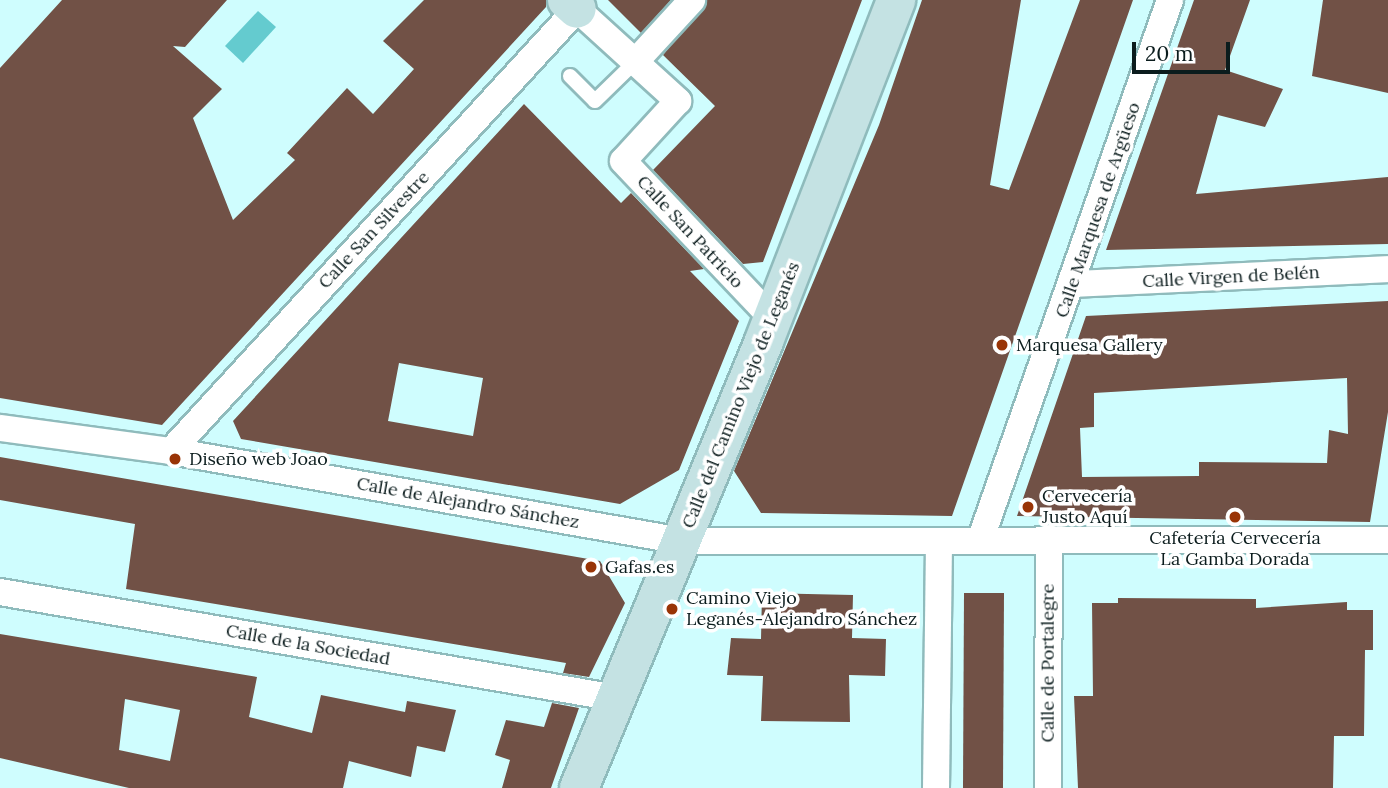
<!DOCTYPE html>
<html>
<head>
<meta charset="utf-8">
<style>
  body { margin:0 }
  #map { position:relative; width:1388px; height:788px; overflow:hidden; background:#cffdfe; font-family:Lora,serif }
  div>[style] { position:absolute }
  [style*='--x'] { left:calc(var(--x)*1px); top:calc(var(--y)*1px); width:calc(var(--w)*1px); rotate:calc(var(--a)*1deg) }
  .water>* { inset:0; background:#64cbcf }
  .building>* { inset:0; background:#715146 }
  .roads { filter:drop-shadow(2px 0 #8fbbbc) drop-shadow(-2px 0 #8fbbbc) drop-shadow(0 2px #8fbbbc) drop-shadow(0 -2px #8fbbbc) }
  .lane>* { height:14px; margin:-7px; padding:0 7px; transform-origin:7px; border-radius:7px; background:#fff }
  .street>* { height:26px; margin:-13px; padding:0 13px; transform-origin:13px; border-radius:13px; background:#fff }
  .secondary>* { height:38px; margin:-19px; padding:0 19px; transform-origin:19px; border-radius:19px; background:#c4e2e3 }
  .dots>* { width:19px; height:19px; translate:-50% -50%; box-sizing:border-box; border:4px solid #fff; border-radius:50% }
  span { translate:-50% -50%; white-space:nowrap; text-align:center; line-height:1.15; -webkit-text-stroke:7px #fff; paint-order:stroke }
  .street-label { font-size:18px; color:#0b1c1d }
  .poi-label { font-size:18px; color:#0b1c1d }
  .left { translate:0 -50%; text-align:left }
  .scale { position:absolute; left:1132px; top:42px; width:98px; height:32px; box-sizing:border-box; border:4px solid #0b1c1d; border-top:0; padding-left:9px; font-size:21px; line-height:24px; white-space:nowrap; color:#0b1c1d; -webkit-text-stroke:5px #fff; paint-order:stroke }
</style>
</head>
<body>
<div id="map">
  <div class="water">
    <div style="clip-path:polygon(258px 11px,276px 27px,243px 63px,225px 46px)"></div>
  </div>
  <div class="building">
    <div style="clip-path:polygon(62px 0,227px 0,185px 47px,173px 46px,222px 89px,193px 118px,233px 220px,295px 160px,287px 153px,347px 88px,373px 114px,414px 69px,383px 41px,424px 0,546px 0,546px 7px,162px 425px,0 398px,0 68px)"></div>
    <div style="clip-path:polygon(608px 0,671px 0,641px 33px)"></div>
    <div style="clip-path:polygon(707px 0,862px 0,763px 262px,743px 264px,653px 170px,715px 106px,663px 55px)"></div>
    <div style="clip-path:polygon(922px 0,1021px 0,990px 185px,1009px 190px,1080px 0,1133px 0,952px 516px,761px 513px,734px 471px,879px 125px)"></div>
    <div style="clip-path:polygon(1194px 0,1250px 0,1225px 70px,1283px 89px,1265px 127px,1218px 115px,1196px 194px,1388px 177px,1388px 244px,1106px 250px)"></div>
    <div style="clip-path:polygon(1323px 0,1388px 0,1388px 93px,1312px 76px)"></div>
    <div style="clip-path:polygon(evenodd,524px 104px,621px 203px,631px 193px,704px 269px,690px 271px,739px 321px,679px 470px,620px 504px,241px 439px,233px 421px,524px 104px,399px 363px,483px 378px,473px 436px,388px 421px,399px 363px)"></div>
    <div style="clip-path:polygon(evenodd,1388px 301px,1388px 412px,1370px 522px,1017px 516px,1086px 316px,1388px 301px,1347px 378px,1348px 434px,1329px 430px,1327px 463px,1199px 462px,1199px 476px,1082px 477px,1080px 428px,1094px 427px,1094px 393px,1347px 378px)"></div>
    <div style="clip-path:polygon(0 457px,600px 561px,625px 603px,589px 677px,563px 673px,566px 663px,126px 589px,135px 524px,0 500px)"></div>
    <div style="clip-path:polygon(762px 593px,853px 595px,852px 638px,886px 639px,885px 676px,849px 675px,850px 722px,761px 721px,763px 676px,727px 675px,731px 638px,761px 639px)"></div>
    <div style="clip-path:polygon(964px 593px,1004px 593px,1003px 788px,963px 788px)"></div>
    <div style="clip-path:polygon(1118px 598px,1256px 599px,1256px 608px,1347px 602px,1347px 610px,1373px 610px,1373px 650px,1365px 650px,1364px 736px,1334px 736px,1333px 788px,1078px 788px,1074px 696px,1093px 696px,1092px 603px,1118px 603px)"></div>
    <div style="clip-path:polygon(evenodd,0 634px,257px 677px,249px 717px,312px 733px,321px 695px,405px 712px,407px 701px,456px 710px,445px 752px,417px 746px,411px 777px,349px 761px,343px 788px,129px 788px,0 758px,0 634px,125px 699px,180px 710px,170px 761px,119px 750px,125px 699px)"></div>
    <div style="clip-path:polygon(552px 703px,579px 708px,551px 788px,502px 788px,510px 760px,495px 755px,506px 720px,544px 727px)"></div>
  </div>
  <div class="roads">
    <div class="lane">
      <div style="--x:570;--y:76;--w:35;--a:45"></div>
      <div style="--x:595;--y:101;--w:57;--a:-44.3"></div>
    </div>
    <div class="street">
      <div style="--x:636;--y:61;--w:83;--a:-47.4"></div>
      <div style="--x:1074;--y:284;--w:314;--a:-2.7"></div>
      <div style="--x:0;--y:428;--w:173;--a:7.7"></div>
      <div style="--x:171;--y:451;--w:519;--a:9.99"></div>
      <div style="--x:682;--y:541;--w:706;--a:-0.08"></div>
      <div style="--x:171;--y:451;--w:600;--a:-47.43"></div>
      <div style="--x:577;--y:9;--w:137;--a:42.3"></div>
      <div style="--x:678;--y:101;--w:81;--a:132.5"></div>
      <div style="--x:623;--y:161;--w:216;--a:46.5"></div>
      <div style="--x:981;--y:538;--w:570;--a:-70.64"></div>
      <div style="--x:0;--y:592;--w:625;--a:9.76"></div>
      <div style="--x:936;--y:788;--w:246;--a:-89.3"></div>
      <div style="--x:1048;--y:788;--w:250;--a:-89.8"></div>
    </div>
    <div class="secondary">
      <div style="--x:567;--y:0;--w:13;--a:42"></div>
      <div style="--x:579;--y:788;--w:484;--a:-67.5"></div>
      <div style="--x:764;--y:341;--w:366;--a:-68.8"></div>
    </div>
  </div>
  <div class="dots">
    <div style="left:1002px;top:345px;background:#993406"></div>
    <div style="left:175px;top:459px;background:#993406"></div>
    <div style="left:1028px;top:507px;background:#993406"></div>
    <div style="left:1235px;top:517px;background:#993406"></div>
    <div style="left:591px;top:567px;background:#993406"></div>
    <div style="left:672px;top:609px;background:#993406"></div>
  </div>
  <div class="street-label">
    <span style="left:1098px;top:210px;rotate:-71deg">Calle Marquesa de Argüeso</span>
    <span style="left:374px;top:230px;rotate:-47deg">Calle San Silvestre</span>
    <span style="left:690px;top:232px;rotate:47deg">Calle San Patricio</span>
    <span style="left:1231px;top:277px;rotate:-3deg">Calle Virgen de Belén</span>
    <span style="left:741px;top:395px;rotate:-68deg">Calle del Camino Viejo de Leganés</span>
    <span style="left:468px;top:503px;rotate:10deg">Calle de Alejandro Sánchez</span>
    <span style="left:308px;top:645px;rotate:10deg">Calle de la Sociedad</span>
    <span style="left:1048px;top:663px;rotate:-90deg">Calle de Portalegre</span>
  </div>
  <div class="poi-label">
    <span class="left" style="left:1016px;top:345px">Marquesa Gallery</span>
    <span class="left" style="left:189px;top:459px">Diseño web Joao</span>
    <span class="left" style="left:1042px;top:507px">Cervecería<br>Justo Aquí</span>
    <span style="left:1235px;top:549px">Cafetería Cervecería<br>La Gamba Dorada</span>
    <span class="left" style="left:605px;top:567px">Gafas.es</span>
    <span class="left" style="left:686px;top:609px">Camino Viejo<br>Leganés-Alejandro Sánchez</span>
  </div>
  <div class="scale">20 m</div>
</div>
</body>
</html>
